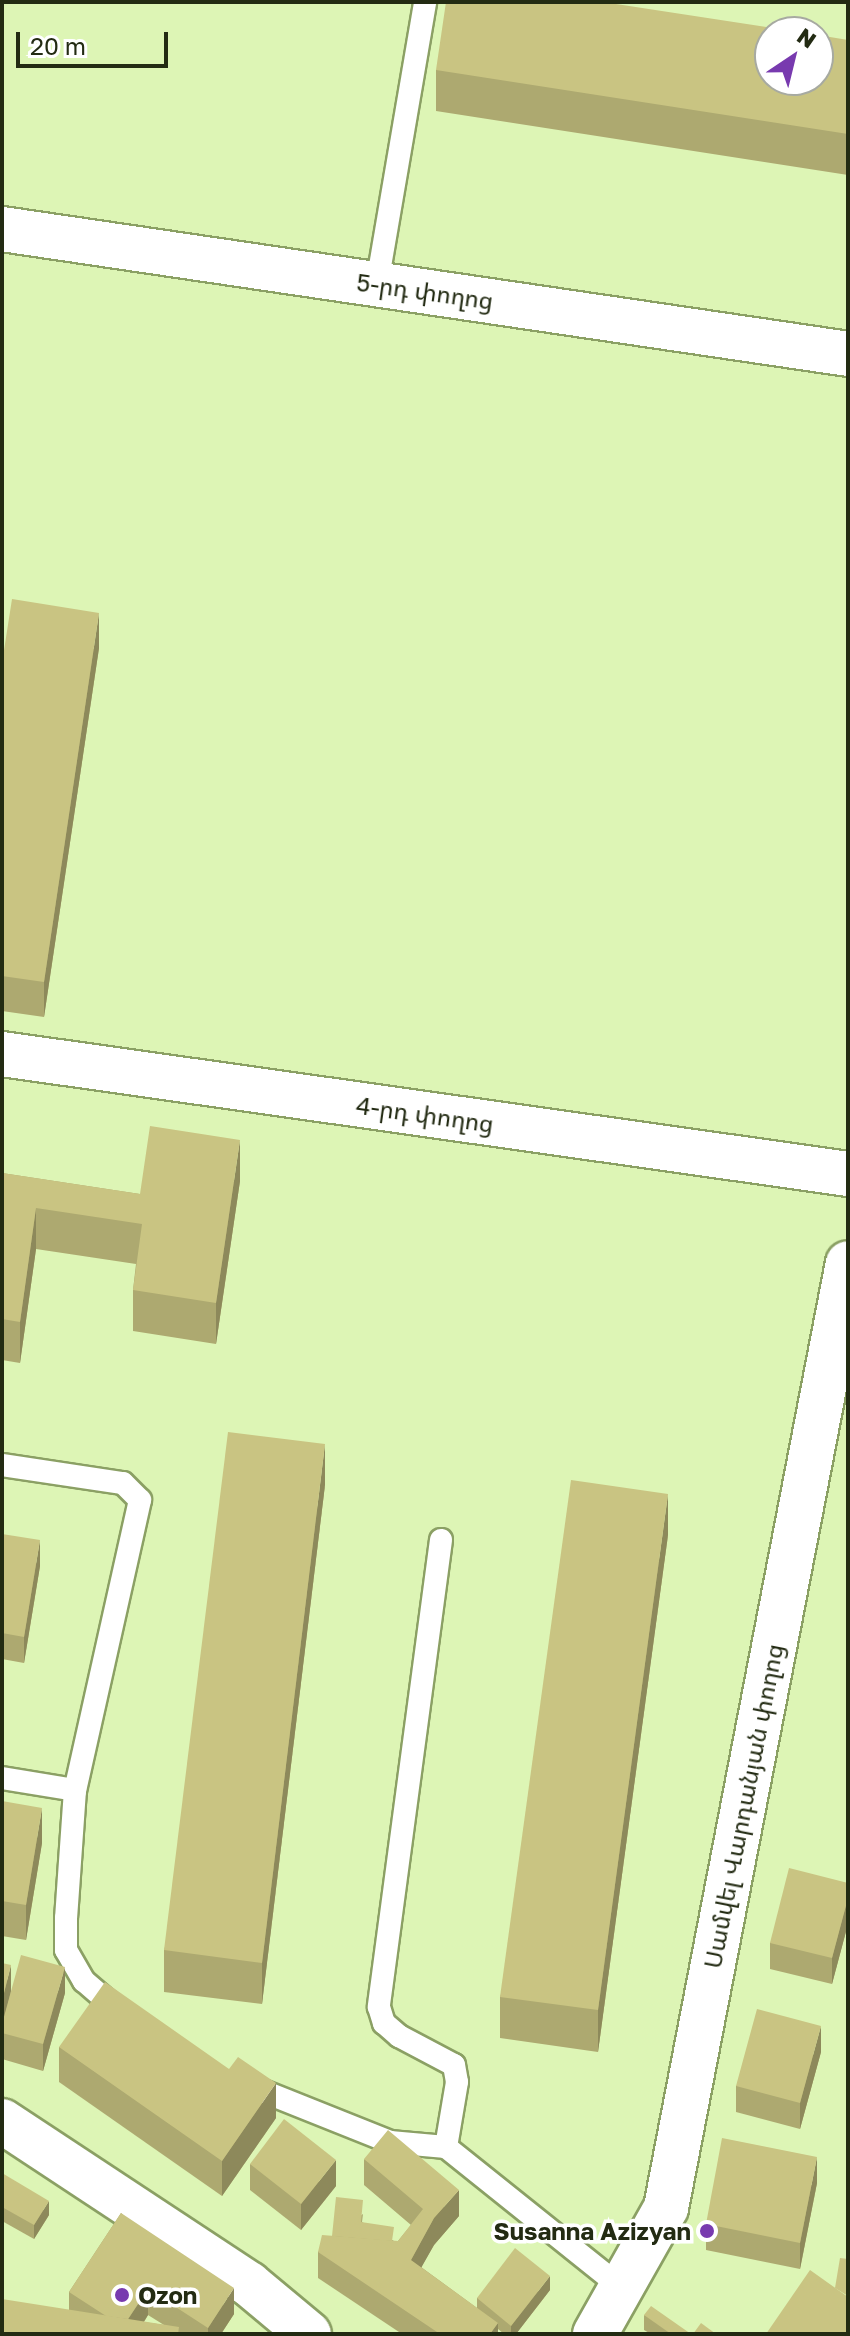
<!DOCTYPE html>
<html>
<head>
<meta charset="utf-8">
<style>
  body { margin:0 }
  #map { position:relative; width:850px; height:2336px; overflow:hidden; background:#ddf5b5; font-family:"Golos Text","Noto Sans Armenian",sans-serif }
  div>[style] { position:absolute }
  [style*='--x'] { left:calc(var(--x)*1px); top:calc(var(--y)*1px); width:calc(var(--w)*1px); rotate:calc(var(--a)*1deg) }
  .roads { filter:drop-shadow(2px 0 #8ba064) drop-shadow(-2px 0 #8ba064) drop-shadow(0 2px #8ba064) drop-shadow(0 -2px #8ba064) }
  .service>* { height:22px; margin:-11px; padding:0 11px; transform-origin:11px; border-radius:11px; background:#fff }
  .minor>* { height:44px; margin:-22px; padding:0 22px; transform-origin:22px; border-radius:22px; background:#fff }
  .tertiary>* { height:44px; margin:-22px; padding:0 22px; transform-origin:22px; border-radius:22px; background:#fff }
  .wall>* { inset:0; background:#ada970 }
  .shaded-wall>* { inset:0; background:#8d895b }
  .building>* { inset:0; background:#c9c482 }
  .dots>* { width:22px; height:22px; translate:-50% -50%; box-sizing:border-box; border:4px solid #fff; border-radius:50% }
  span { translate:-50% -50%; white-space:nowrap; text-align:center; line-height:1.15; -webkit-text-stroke:7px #fff; paint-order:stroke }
  .street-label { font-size:24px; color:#232b13 }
  .poi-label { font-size:24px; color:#232b13; font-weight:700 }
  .right { translate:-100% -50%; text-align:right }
  .left { translate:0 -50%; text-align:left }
  .frame { position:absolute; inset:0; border:4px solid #232b13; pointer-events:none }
  .north { position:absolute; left:754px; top:16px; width:80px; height:80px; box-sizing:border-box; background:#fff; border:2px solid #a7aaa1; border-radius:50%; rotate:35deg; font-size:22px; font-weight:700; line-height:32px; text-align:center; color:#232b13 }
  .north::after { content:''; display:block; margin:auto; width:28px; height:36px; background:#783aaf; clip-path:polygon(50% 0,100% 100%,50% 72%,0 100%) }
  .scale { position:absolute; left:16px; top:32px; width:152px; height:36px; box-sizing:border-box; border:4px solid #232b13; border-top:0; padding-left:10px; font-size:24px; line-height:28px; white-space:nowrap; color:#232b13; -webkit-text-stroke:6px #fff; paint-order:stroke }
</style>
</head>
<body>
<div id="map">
  <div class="roads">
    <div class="service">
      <div style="--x:377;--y:284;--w:286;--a:-80.3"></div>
      <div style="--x:2;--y:1465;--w:122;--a:8.5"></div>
      <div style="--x:123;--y:1483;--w:24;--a:45"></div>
      <div style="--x:140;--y:1500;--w:297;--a:102.6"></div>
      <div style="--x:75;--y:1790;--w:128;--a:94"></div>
      <div style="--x:66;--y:1918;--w:32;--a:90"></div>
      <div style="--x:66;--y:1950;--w:36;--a:60"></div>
      <div style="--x:84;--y:1981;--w:48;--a:40.7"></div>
      <div style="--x:441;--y:1540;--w:471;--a:97.6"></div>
      <div style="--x:379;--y:2007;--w:17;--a:73"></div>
      <div style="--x:384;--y:2023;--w:20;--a:41"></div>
      <div style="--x:399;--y:2036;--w:62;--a:27.8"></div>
      <div style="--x:454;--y:2065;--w:17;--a:80"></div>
      <div style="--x:457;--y:2082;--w:66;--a:99.6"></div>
      <div style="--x:446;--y:2147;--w:227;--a:38.7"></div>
      <div style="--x:2;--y:1778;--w:74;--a:9.3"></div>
      <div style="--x:250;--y:2086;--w:151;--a:21.8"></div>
      <div style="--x:390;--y:2142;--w:56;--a:5.1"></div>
    </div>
    <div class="minor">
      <div style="--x:2;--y:1054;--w:854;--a:8.07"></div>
    </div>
    <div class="tertiary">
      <div style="--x:2;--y:229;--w:855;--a:8.4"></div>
      <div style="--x:2;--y:2121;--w:296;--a:33.4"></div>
      <div style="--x:249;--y:2284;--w:78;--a:39.8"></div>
      <div style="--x:595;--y:2334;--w:145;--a:-60.6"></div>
      <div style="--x:666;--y:2208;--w:962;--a:-79.1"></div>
    </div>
  </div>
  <div class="wall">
    <div style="clip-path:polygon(848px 40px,848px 175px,436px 111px,436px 70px)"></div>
    <div style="clip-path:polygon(99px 648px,44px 1017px,2px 1011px,2px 663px)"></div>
    <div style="clip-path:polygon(2px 1173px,140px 1194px,240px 1181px,216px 1344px,133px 1331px,133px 1290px,136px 1264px,36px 1249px,20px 1363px,2px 1360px)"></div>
    <div style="clip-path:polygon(325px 1485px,262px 2004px,164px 1992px,164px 1950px)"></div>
    <div style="clip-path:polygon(2px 1534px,40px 1566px,24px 1663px,2px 1659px)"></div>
    <div style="clip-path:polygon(668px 1535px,598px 2052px,500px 2038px,500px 1997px)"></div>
    <div style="clip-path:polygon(2px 1801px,42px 1843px,26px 1940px,2px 1936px)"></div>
    <div style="clip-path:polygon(848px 1883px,848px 1924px,832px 1984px,770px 1969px,770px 1943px)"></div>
    <div style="clip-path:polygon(2px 1963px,11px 1991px,65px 1993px,43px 2071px,2px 2059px)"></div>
    <div style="clip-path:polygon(59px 2047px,229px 2069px,276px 2118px,222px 2196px,59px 2082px)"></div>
    <div style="clip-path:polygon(821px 2052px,800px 2129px,736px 2112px,736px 2086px)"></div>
    <div style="clip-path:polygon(364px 2159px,459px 2216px,434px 2245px,421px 2267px,477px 2308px,477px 2298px,550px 2290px,516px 2334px,504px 2334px,498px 2329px,498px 2334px,402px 2334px,318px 2278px,318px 2252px,332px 2236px,363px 2214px,362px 2222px,394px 2241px,398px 2241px,411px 2225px,364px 2185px)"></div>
    <div style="clip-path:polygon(250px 2164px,336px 2186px,301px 2230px,250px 2190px)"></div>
    <div style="clip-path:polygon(2px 2173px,49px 2215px,34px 2239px,2px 2221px)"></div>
    <div style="clip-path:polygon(817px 2183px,800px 2269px,706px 2250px,706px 2224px)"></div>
    <div style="clip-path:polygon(evenodd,121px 2213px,234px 2314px,221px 2334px,2px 2334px,69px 2310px,69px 2292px,121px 2213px,148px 2315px,164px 2325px,144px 2322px,148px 2315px)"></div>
    <div style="clip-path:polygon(644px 2315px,691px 2334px,651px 2334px,644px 2330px)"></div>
  </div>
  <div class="shaded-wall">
    <div style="clip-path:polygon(99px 613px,99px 648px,44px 1017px,44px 982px)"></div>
    <div style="clip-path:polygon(240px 1140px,240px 1181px,216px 1344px,216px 1303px)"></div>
    <div style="clip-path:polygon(36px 1208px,36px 1249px,20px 1363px,20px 1322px)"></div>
    <div style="clip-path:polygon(325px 1444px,325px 1485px,262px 2004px,262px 1963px)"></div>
    <div style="clip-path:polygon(668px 1494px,668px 1535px,598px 2052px,598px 2010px)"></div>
    <div style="clip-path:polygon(40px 1540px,40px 1566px,24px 1663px,24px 1637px)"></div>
    <div style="clip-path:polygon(42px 1808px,42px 1843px,26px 1940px,26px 1905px)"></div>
    <div style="clip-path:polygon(848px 1898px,848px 1924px,832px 1984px,832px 1958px)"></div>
    <div style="clip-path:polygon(11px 1965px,11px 1991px,2px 2028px,2px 2001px)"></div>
    <div style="clip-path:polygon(65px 1967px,65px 1993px,43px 2071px,43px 2044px)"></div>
    <div style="clip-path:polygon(821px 2026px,821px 2052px,800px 2129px,800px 2103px)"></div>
    <div style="clip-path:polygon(276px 2083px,276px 2118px,222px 2196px,222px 2161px)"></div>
    <div style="clip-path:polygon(817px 2157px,817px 2183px,800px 2269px,800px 2243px)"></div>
    <div style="clip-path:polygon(336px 2160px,336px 2186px,301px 2230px,301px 2204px)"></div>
    <div style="clip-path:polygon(459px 2190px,459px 2216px,434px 2245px,411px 2286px,411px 2260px,434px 2218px)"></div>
    <div style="clip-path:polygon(49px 2201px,49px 2215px,34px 2239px,34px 2225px)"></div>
    <div style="clip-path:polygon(550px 2276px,550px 2290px,516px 2334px,511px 2334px,511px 2326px)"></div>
    <div style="clip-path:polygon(234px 2288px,234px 2314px,221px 2334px,208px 2334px,208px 2328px)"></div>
    <div style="clip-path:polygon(148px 2289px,148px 2315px,136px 2334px,123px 2327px)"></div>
    <div style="clip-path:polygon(498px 2323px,498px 2334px,490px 2334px)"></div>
  </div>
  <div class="building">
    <div style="clip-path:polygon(446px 2px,603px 2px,799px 32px,770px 32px,770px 80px,818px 80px,818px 35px,848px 40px,848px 134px,436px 70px)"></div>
    <div style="clip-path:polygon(12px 599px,99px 613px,44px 982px,2px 976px,2px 663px)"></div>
    <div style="clip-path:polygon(150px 1126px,240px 1140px,216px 1303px,133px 1290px,142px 1224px,36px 1208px,20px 1322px,2px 1319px,2px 1173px,140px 1194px)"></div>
    <div style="clip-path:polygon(228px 1432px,325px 1444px,262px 1963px,164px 1950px)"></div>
    <div style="clip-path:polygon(571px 1480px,668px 1494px,598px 2010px,500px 1997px)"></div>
    <div style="clip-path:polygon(2px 1534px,40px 1540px,24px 1637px,2px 1633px)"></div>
    <div style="clip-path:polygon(2px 1801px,42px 1808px,26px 1905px,2px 1901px)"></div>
    <div style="clip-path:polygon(789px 1868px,848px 1883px,848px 1898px,832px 1958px,770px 1943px)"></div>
    <div style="clip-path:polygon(21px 1955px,65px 1967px,43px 2044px,2px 2033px,2px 2024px)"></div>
    <div style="clip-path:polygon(2px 1963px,11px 1965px,2px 2001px)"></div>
    <div style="clip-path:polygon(105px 1982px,229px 2069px,238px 2057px,276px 2083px,222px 2161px,59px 2047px)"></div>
    <div style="clip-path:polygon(757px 2009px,821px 2026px,800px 2103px,736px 2086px)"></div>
    <div style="clip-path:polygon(284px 2119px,336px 2160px,301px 2204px,250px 2164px)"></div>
    <div style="clip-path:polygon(388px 2130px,459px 2190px,434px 2218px,411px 2260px,498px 2323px,490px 2334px,440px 2334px,318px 2252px,322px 2235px,398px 2241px,423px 2209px,364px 2159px)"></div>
    <div style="clip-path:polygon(722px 2138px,817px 2157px,800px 2243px,706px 2224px)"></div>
    <div style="clip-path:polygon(2px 2173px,49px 2201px,34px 2225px,2px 2207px)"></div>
    <div style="clip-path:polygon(336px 2197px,363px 2200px,361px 2222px,394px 2227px,392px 2241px,332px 2236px)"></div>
    <div style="clip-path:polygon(121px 2213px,234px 2288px,208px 2328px,148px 2289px,128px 2319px,106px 2316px,69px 2292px)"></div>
    <div style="clip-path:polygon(515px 2248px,550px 2276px,511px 2326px,477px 2298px)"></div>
    <div style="clip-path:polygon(840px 2258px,848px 2259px,848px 2296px,835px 2288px)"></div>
    <div style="clip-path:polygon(810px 2270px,848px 2297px,848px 2334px,766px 2334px)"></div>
    <div style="clip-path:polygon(2px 2299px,179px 2327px,178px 2334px,2px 2334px)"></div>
    <div style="clip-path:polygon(651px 2306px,691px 2334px,671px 2334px,644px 2315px)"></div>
    <div style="clip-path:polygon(701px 2323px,716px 2334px,693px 2334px)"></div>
  </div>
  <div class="dots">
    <div style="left:707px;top:2231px;background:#783aaf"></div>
    <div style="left:122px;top:2295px;background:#783aaf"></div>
  </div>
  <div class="street-label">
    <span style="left:425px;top:291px;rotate:8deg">5-րդ փողոց</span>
    <span style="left:425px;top:1114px;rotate:8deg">4-րդ փողոց</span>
    <span style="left:743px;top:1806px;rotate:-79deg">Սամվել Վարդանյան փողոց</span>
  </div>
  <div class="poi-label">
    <span class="right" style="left:691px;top:2231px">Susanna Azizyan</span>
    <span class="left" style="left:138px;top:2295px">Ozon</span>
  </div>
  <div class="frame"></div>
  <div class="north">N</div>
  <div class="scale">20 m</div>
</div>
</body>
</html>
